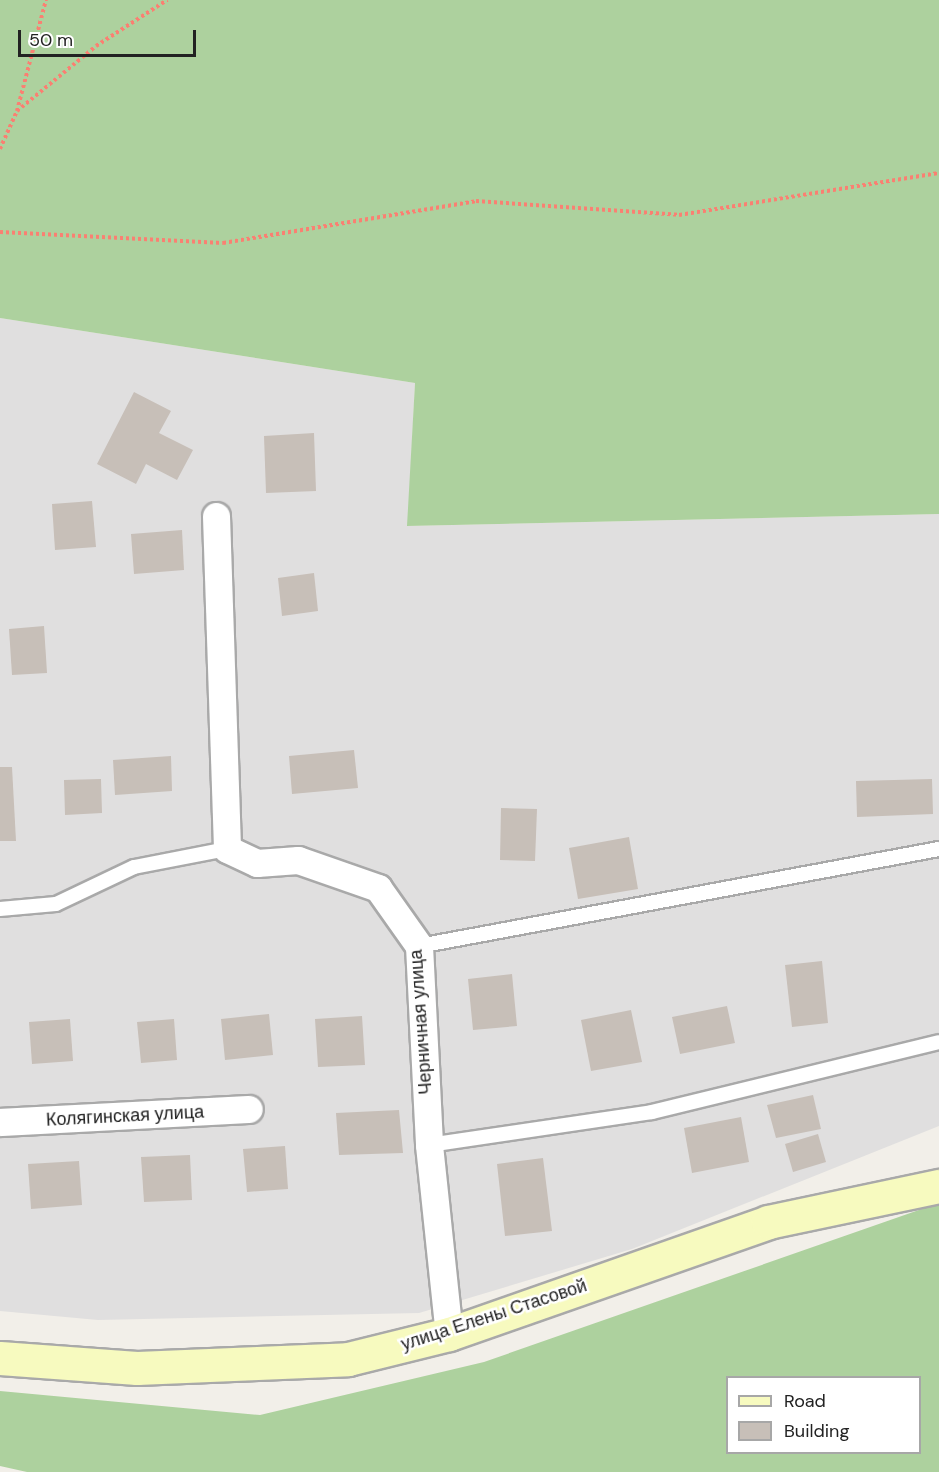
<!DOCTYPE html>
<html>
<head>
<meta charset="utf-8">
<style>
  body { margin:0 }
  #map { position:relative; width:939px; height:1472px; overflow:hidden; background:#f2efe9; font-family:"DM Sans",sans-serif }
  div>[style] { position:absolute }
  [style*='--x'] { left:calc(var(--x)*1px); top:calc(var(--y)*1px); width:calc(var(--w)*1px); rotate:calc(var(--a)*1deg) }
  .residential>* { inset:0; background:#e0dfdf }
  .forest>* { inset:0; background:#add19e }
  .building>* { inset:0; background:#c7bfb8 }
  .path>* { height:4px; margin-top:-2px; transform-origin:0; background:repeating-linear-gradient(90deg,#fa8072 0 3px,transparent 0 6px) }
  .roads { filter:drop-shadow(2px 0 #a9a9a9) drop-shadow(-2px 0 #a9a9a9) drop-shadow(0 2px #a9a9a9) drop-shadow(0 -2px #a9a9a9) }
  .service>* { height:14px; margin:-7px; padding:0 7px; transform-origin:7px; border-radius:7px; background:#fff }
  .minor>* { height:27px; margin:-13.5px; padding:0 13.5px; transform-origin:13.5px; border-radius:13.5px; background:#fff }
  .secondary>* { height:33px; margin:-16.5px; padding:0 16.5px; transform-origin:16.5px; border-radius:16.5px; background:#f7fabf }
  span { translate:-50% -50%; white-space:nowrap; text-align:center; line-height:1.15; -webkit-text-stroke:5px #fff; paint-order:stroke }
  .street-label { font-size:18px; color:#222 }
  .legend { position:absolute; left:726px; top:1376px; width:195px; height:78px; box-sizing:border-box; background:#fff; border:2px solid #a7a7a7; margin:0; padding:8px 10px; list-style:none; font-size:18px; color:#222 }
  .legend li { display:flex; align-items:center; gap:12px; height:30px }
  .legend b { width:30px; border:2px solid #a7a7a7 }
  .scale { position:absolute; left:18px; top:30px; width:178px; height:27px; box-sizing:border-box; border:3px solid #222; border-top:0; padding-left:8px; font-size:18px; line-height:21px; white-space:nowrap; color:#222; -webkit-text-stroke:4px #fff; paint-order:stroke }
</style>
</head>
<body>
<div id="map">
  <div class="residential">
    <div style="clip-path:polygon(0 318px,415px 383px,408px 526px,939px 514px,939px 1126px,632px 1249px,419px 1313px,98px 1320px,0 1311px)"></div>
  </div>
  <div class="forest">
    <div style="clip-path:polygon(0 0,939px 0,939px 514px,407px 526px,415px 383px,0 318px)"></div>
    <div style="clip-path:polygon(evenodd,939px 1203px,939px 1472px,27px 1472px,0 1466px,0 1391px,260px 1415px,484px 1362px,939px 1203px,728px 1378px,920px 1378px,920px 1452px,728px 1452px,728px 1378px)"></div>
  </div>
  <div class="building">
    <div style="clip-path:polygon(134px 392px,171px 411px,159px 433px,193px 450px,177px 480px,146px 464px,136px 484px,97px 464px)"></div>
    <div style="clip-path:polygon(314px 433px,316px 491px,266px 493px,264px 436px)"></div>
    <div style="clip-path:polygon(92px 501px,96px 547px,55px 550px,52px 504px)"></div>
    <div style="clip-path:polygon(182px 530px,184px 570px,134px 574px,131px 534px)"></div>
    <div style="clip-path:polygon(314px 573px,318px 611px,282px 616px,278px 578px)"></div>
    <div style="clip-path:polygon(44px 626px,47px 673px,12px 675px,9px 629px)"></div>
    <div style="clip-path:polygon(354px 750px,358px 788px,292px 794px,289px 756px)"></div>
    <div style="clip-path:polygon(171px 756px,172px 791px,115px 795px,113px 760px)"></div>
    <div style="clip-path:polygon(0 767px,12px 767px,16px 841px,0 841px)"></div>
    <div style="clip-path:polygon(101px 779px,102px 813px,65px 815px,64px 780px)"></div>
    <div style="clip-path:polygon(932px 779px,933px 814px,857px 817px,856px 781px)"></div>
    <div style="clip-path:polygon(501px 808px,537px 809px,535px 861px,500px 860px)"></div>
    <div style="clip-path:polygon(629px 837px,638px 889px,578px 899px,569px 848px)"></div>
    <div style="clip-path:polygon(822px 961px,828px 1023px,792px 1027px,785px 965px)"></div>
    <div style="clip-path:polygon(512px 974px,517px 1026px,473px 1030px,468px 979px)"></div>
    <div style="clip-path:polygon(727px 1006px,735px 1043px,680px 1054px,672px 1017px)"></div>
    <div style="clip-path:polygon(631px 1010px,642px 1062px,591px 1071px,581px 1020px)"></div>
    <div style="clip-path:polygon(269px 1014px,273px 1055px,225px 1060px,221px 1019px)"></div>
    <div style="clip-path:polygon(362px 1016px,365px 1065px,318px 1067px,315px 1019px)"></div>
    <div style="clip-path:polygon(70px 1019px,73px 1061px,32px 1064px,29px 1022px)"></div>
    <div style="clip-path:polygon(174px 1019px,177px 1060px,141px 1063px,137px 1022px)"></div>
    <div style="clip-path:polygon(813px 1095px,821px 1129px,776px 1138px,767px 1105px)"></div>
    <div style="clip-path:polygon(399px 1110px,403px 1153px,339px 1155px,336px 1113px)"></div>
    <div style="clip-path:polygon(741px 1117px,749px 1162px,692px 1173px,684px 1128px)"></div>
    <div style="clip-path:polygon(818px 1134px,826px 1162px,793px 1172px,785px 1144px)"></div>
    <div style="clip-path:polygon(285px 1146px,288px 1189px,247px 1192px,243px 1149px)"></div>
    <div style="clip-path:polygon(190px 1155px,192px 1200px,144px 1202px,141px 1157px)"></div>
    <div style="clip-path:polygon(543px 1158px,552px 1231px,505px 1236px,497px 1164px)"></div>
    <div style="clip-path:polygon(79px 1161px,82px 1205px,31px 1209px,28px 1164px)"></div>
  </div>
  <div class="path">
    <div style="--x:17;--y:111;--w:102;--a:-39.4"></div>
    <div style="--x:96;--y:46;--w:85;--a:-32.9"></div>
    <div style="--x:0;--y:149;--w:42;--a:-65.9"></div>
    <div style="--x:17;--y:111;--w:115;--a:-75.4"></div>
    <div style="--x:0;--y:232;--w:223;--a:2.8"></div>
    <div style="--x:223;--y:243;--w:256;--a:-9.4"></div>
    <div style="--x:476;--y:201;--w:203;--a:3.9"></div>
    <div style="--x:679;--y:215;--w:263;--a:-9.2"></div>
  </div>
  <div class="roads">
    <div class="service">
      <div style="--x:0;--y:909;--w:56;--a:-5.1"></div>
      <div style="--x:56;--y:904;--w:86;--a:-25.4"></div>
      <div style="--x:134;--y:867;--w:95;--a:-11"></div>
      <div style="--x:419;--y:946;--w:529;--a:-10.57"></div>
      <div style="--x:429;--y:1145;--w:225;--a:-8.4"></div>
      <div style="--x:652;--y:1112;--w:295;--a:-13.7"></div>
    </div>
    <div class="minor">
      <div style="--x:216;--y:516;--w:333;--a:88.1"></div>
      <div style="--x:227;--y:849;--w:33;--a:25"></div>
      <div style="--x:257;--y:863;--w:41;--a:-4.2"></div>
      <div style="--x:298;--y:860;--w:85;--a:19.3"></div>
      <div style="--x:378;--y:888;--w:71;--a:54.7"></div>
      <div style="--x:419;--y:946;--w:199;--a:87.1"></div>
      <div style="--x:429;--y:1145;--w:190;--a:84"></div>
      <div style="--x:0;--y:1122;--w:249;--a:-3"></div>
    </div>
    <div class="secondary">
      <div style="--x:0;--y:1358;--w:137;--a:4.2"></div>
      <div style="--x:137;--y:1368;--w:211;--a:-2.4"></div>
      <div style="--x:348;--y:1359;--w:104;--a:-13.9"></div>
      <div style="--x:449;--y:1334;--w:338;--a:-19.3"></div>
      <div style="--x:768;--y:1222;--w:175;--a:-11.9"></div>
    </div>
  </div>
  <div class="street-label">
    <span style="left:421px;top:1022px;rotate:-94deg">Черничная улица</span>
    <span style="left:125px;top:1116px;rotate:-3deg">Колягинская улица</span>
    <span style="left:494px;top:1315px;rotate:-18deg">улица Елены Стасовой</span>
  </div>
  <ul class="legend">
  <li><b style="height:8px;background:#f7fabf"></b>Road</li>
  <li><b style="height:16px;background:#c7bfb8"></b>Building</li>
  </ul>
  <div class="scale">50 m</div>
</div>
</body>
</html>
